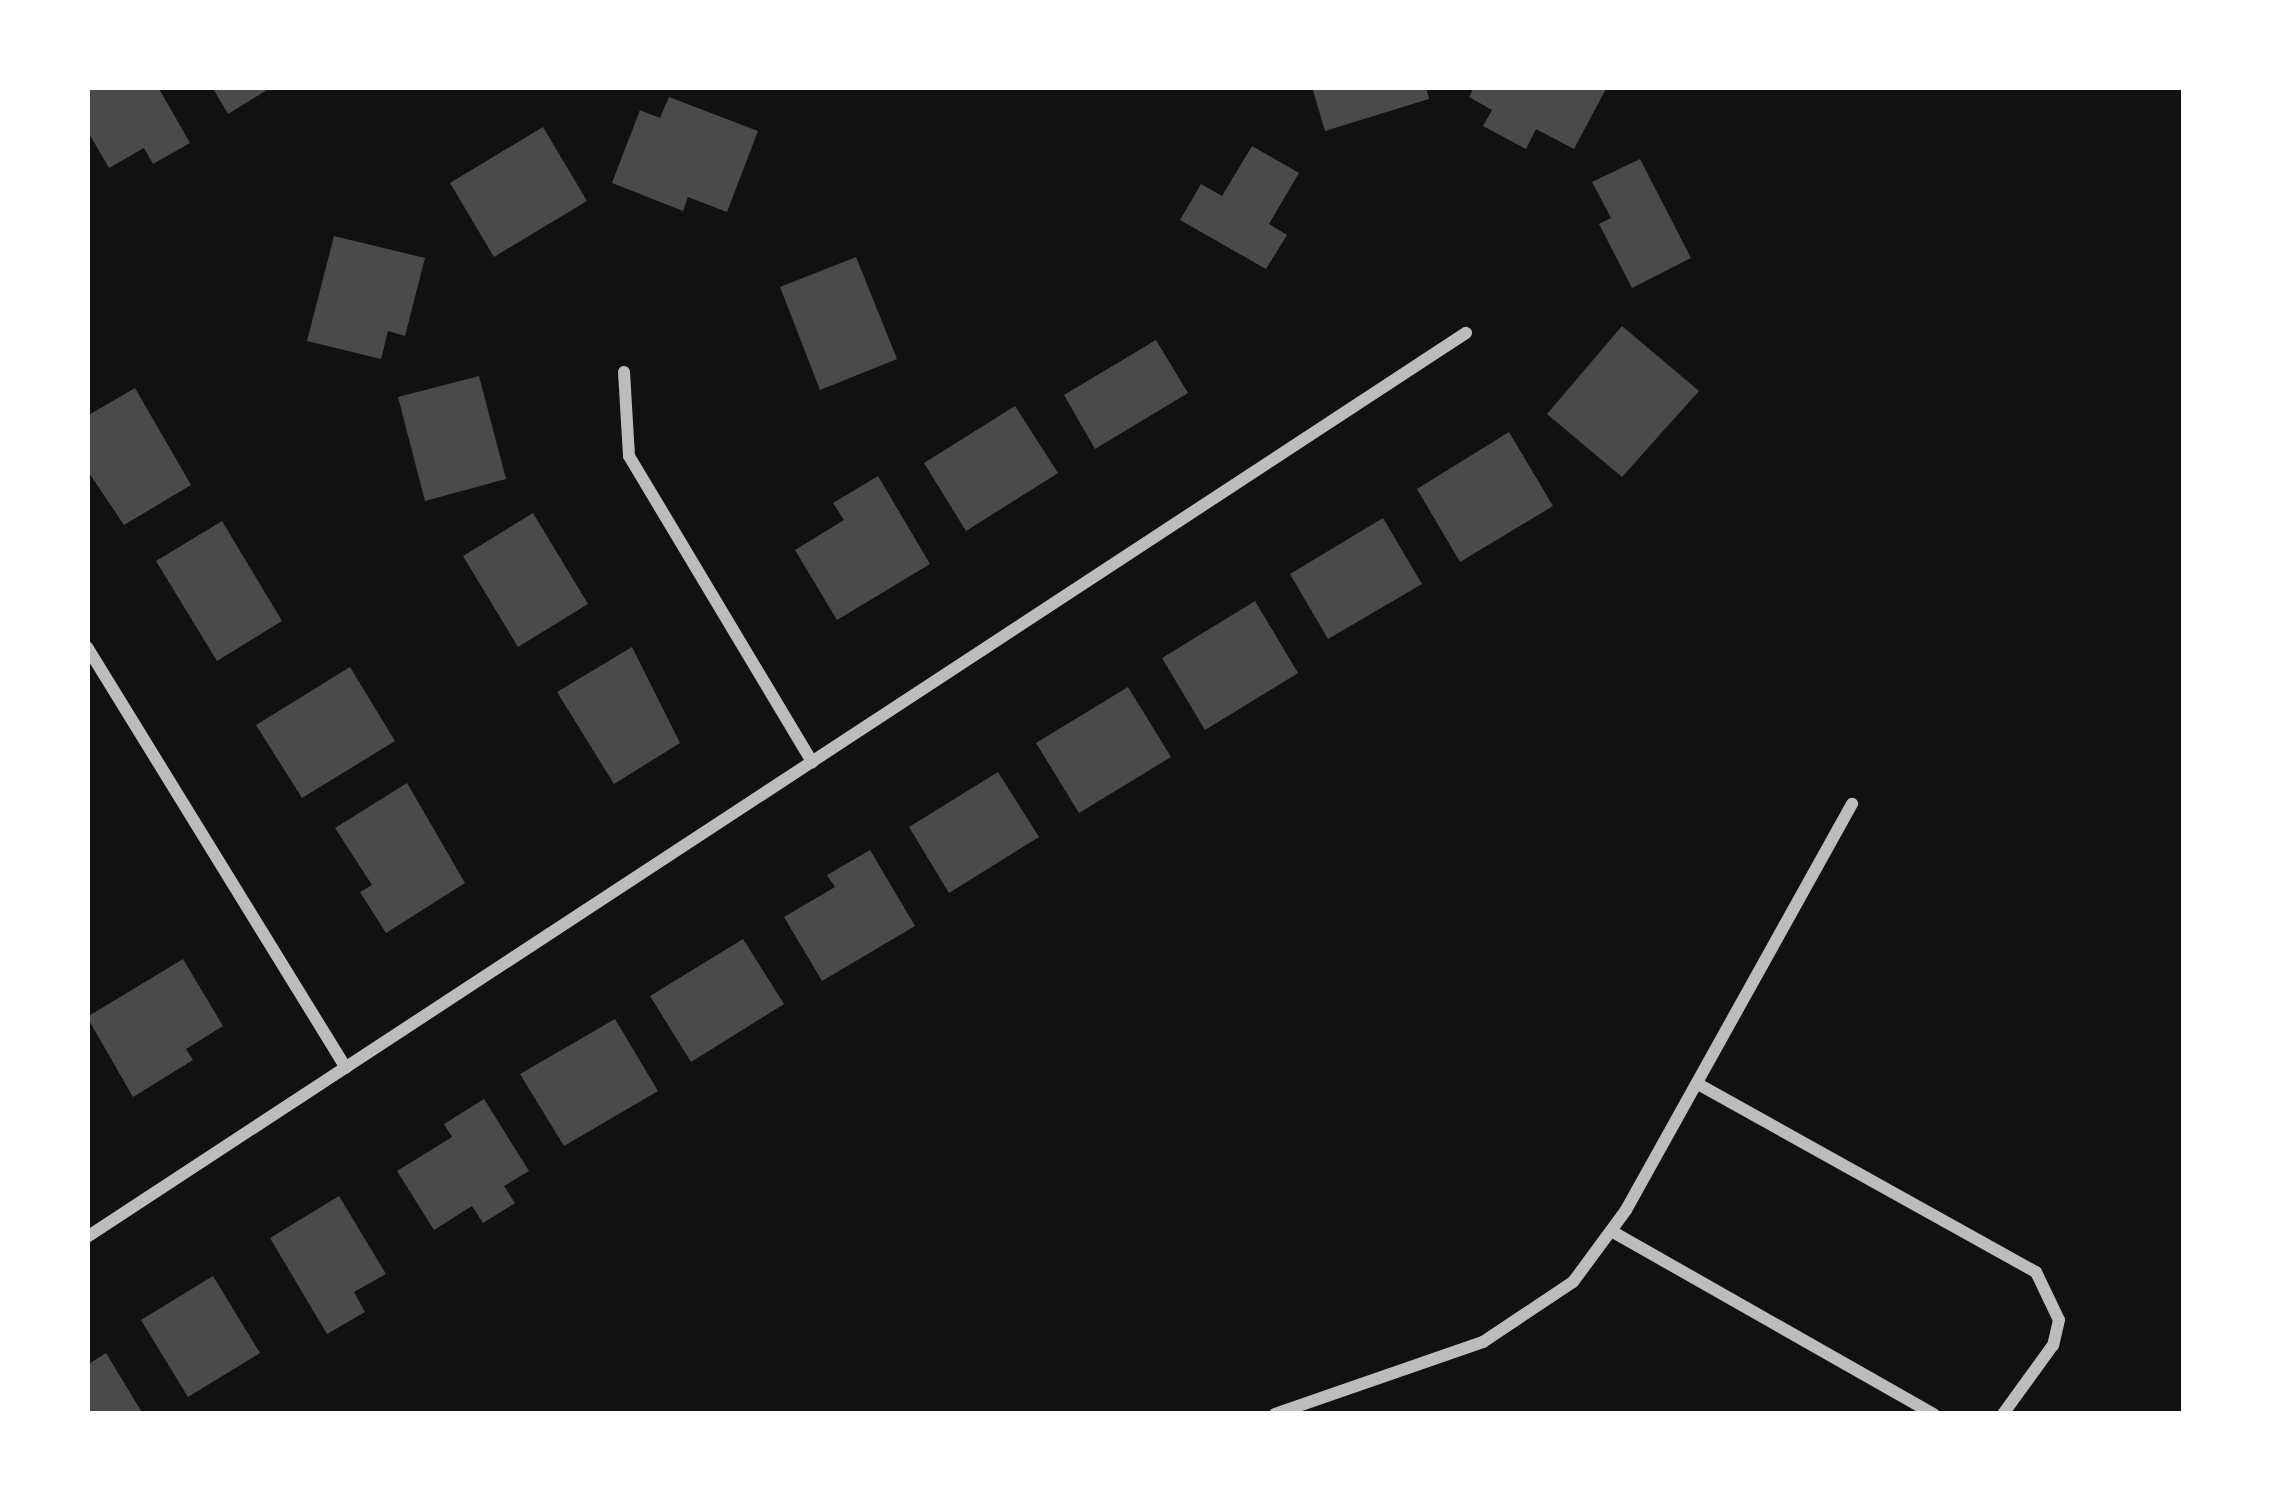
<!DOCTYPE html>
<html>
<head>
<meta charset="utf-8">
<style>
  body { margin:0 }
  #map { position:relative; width:2271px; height:1501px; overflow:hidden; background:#111; font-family:"Fira Sans",sans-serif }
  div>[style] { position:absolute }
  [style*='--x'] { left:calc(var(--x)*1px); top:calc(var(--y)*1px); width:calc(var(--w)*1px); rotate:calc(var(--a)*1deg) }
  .building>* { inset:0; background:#4a4a4a }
  .minor>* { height:12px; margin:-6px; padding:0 6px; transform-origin:6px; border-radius:6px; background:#bcbcbc }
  span { translate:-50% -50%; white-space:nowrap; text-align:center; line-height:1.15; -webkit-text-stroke:9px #fff; paint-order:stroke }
  .frame { position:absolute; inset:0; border:90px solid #fff; pointer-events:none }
</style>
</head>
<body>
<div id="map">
  <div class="building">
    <div style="clip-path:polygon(87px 87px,158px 87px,190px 143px,153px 164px,144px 148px,109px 168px,87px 130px)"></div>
    <div style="clip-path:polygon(212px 87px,272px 87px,228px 114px)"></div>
    <div style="clip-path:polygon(1312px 87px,1426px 87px,1429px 99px,1325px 131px)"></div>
    <div style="clip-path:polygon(1474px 87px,1607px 87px,1574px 149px,1536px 129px,1526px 149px,1483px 126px,1492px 110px,1469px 97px)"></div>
    <div style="clip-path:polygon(669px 97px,758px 131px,727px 212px,688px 197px,683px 211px,612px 183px,640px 110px,660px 118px)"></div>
    <div style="clip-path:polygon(543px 127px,587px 201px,494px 257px,450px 183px)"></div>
    <div style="clip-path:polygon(1252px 146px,1299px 173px,1269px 224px,1287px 235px,1266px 269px,1180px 220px,1201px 184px,1222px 196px)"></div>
    <div style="clip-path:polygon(1640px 159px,1691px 258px,1632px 288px,1599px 224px,1611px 218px,1592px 182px)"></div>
    <div style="clip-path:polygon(334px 236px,425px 258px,405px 336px,388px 331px,381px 359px,307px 341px)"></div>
    <div style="clip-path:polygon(856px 257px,897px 359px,820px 390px,780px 287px)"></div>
    <div style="clip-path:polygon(1622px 326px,1699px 391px,1622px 477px,1547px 414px)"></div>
    <div style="clip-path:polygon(1156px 340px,1188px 393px,1095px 449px,1064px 395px)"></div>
    <div style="clip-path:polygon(479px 376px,506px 479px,425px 501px,398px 397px)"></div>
    <div style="clip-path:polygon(135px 388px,191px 485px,124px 525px,87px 470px,87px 416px)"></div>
    <div style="clip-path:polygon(1015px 406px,1058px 473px,966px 531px,924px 463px)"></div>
    <div style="clip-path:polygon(1509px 432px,1553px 506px,1460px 562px,1417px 489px)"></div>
    <div style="clip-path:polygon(878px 476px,930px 564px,837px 620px,795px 550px,844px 520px,833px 503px)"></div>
    <div style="clip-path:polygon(533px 513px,588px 604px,518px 647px,463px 556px)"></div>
    <div style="clip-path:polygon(1383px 518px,1422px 584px,1328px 639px,1290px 574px)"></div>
    <div style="clip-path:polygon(222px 521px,282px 621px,217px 661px,156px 561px)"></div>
    <div style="clip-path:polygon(1255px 601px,1298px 673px,1205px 730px,1162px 658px)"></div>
    <div style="clip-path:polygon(632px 647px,680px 743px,614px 784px,557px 692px)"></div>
    <div style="clip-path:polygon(350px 667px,395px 741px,302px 798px,256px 725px)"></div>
    <div style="clip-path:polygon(1128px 687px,1171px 757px,1079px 813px,1036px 743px)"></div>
    <div style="clip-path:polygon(998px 772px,1039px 837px,949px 893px,909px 827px)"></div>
    <div style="clip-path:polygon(407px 783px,465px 883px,386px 933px,360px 892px,372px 885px,335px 828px)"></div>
    <div style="clip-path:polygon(870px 850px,915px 926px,822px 981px,784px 917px,835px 887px,827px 875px)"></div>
    <div style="clip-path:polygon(743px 939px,784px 1004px,691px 1062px,650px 996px)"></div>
    <div style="clip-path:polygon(183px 959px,223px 1026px,186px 1049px,193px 1060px,133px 1097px,87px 1017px)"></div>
    <div style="clip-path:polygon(615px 1019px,658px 1091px,564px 1146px,520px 1074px)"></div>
    <div style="clip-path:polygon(484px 1099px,529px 1171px,504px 1186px,515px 1203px,483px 1223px,472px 1206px,434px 1230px,397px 1171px,452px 1137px,444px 1124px)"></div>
    <div style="clip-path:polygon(339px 1196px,386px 1274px,354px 1292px,365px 1312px,327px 1334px,270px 1238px)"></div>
    <div style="clip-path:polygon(213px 1276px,260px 1353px,188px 1397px,141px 1320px)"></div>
    <div style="clip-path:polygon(106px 1353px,143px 1414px,87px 1414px,87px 1365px)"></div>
  </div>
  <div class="minor">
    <div style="--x:624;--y:372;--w:84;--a:86.6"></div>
    <div style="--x:629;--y:456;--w:357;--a:59.1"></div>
    <div style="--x:87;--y:647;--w:494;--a:58.4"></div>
    <div style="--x:1698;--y:1084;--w:387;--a:29.1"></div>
    <div style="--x:2036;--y:1272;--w:53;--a:64.4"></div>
    <div style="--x:2059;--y:1320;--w:26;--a:103"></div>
    <div style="--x:2053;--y:1345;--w:85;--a:125.9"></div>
    <div style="--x:1613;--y:1232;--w:369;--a:29.6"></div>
    <div style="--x:87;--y:1237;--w:1649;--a:-33.25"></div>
    <div style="--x:1275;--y:1414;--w:220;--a:-19.1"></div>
    <div style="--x:1483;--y:1342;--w:108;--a:-33.7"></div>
    <div style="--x:1573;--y:1282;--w:89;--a:-53.6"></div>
    <div style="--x:1626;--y:1210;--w:465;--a:-60.9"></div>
  </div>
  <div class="frame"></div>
</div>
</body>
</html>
